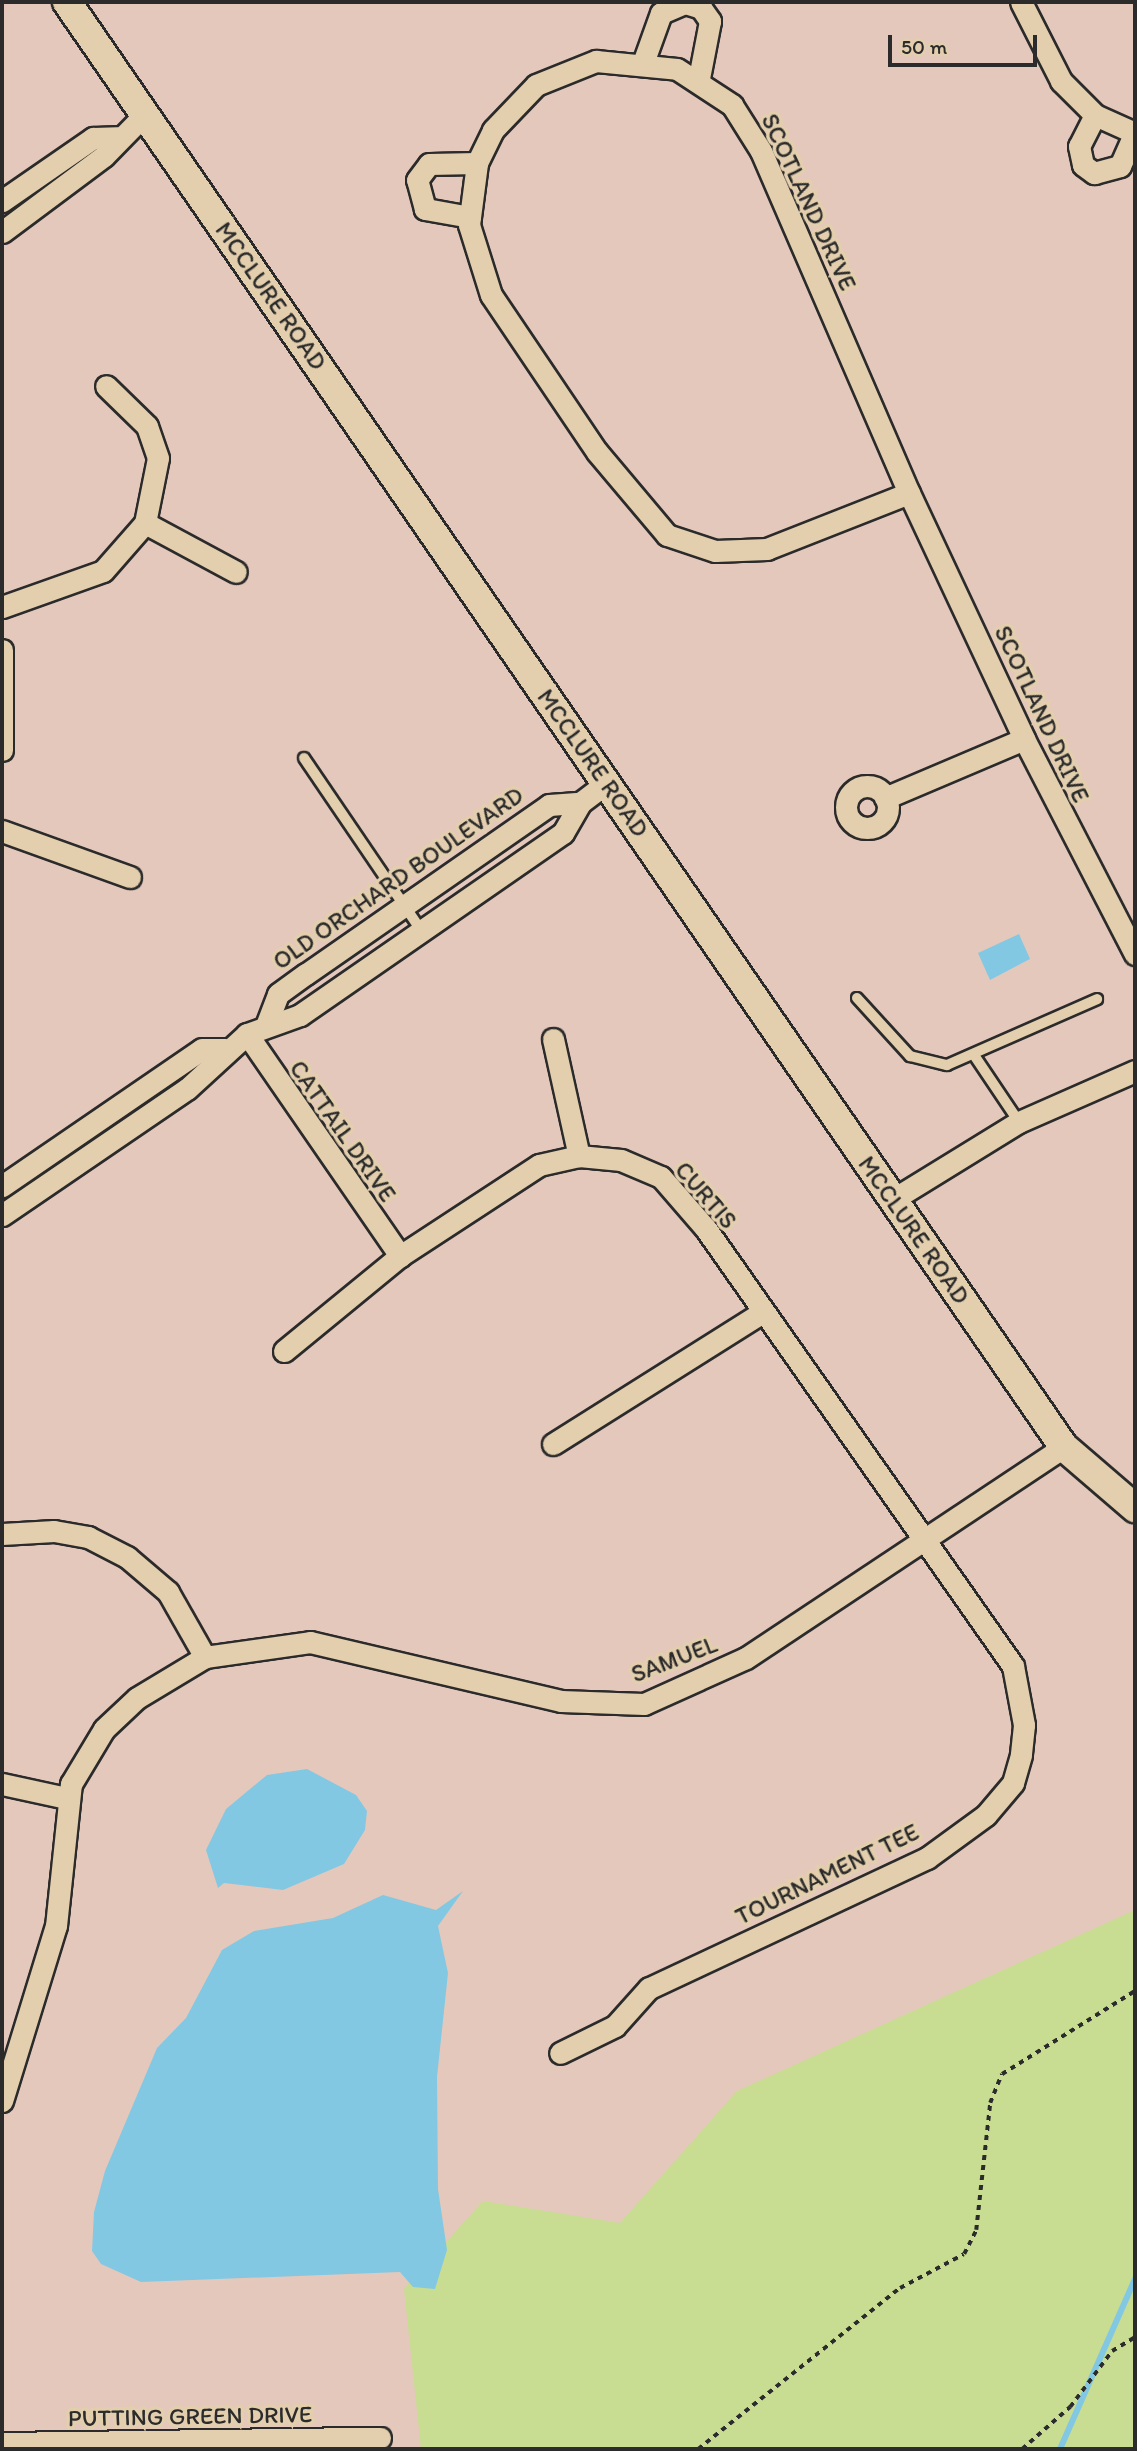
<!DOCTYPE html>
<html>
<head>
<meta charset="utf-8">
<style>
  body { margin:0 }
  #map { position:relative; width:1137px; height:2451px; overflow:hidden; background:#e4c8bc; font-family:Itim,sans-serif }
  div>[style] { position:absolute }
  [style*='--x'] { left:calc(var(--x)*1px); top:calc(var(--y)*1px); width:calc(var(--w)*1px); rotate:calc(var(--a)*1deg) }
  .green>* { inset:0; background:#c8dc92 }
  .water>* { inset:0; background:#82c8e3 }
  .stream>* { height:6px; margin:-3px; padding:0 3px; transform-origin:3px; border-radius:3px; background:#82c8e3 }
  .path>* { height:3.5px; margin-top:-1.75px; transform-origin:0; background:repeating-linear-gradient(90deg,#2b2b2b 0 5px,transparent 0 10px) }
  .roads { filter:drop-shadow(2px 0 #2b2b2b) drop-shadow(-2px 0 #2b2b2b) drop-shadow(0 2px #2b2b2b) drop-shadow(0 -2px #2b2b2b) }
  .service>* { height:10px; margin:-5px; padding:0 5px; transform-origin:5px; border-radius:5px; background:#e3cead }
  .minor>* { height:21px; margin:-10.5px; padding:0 10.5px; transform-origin:10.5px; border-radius:10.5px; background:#e3cead }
  .minor>.ring { margin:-10.5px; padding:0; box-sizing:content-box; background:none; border:21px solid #e3cead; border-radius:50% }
  .tertiary>* { height:28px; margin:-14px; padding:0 14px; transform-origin:14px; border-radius:14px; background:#e3cead }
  span { translate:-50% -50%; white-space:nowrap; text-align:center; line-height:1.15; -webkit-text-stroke:7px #e3cead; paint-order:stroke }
  .street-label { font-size:24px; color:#2b2b2b }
  .frame { position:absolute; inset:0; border:4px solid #2b2b2b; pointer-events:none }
  .scale { position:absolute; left:888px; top:35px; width:149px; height:32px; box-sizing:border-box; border:4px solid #2b2b2b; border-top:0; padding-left:9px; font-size:21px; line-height:24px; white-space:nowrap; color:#2b2b2b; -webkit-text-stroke:5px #e3cead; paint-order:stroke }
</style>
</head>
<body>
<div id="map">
  <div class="green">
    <div style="clip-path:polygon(1135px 1910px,1135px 2449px,421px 2449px,404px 2289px,483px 2201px,620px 2223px,737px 2091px)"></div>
  </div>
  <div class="water">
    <div style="clip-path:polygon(1019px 934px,1030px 959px,990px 980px,978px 953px)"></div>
    <div style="clip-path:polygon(307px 1769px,356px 1795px,367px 1811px,365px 1830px,344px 1864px,283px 1890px,224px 1883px,218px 1888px,206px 1850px,226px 1809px,267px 1775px)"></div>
    <div style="clip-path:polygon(463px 1891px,438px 1926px,448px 1973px,437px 2077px,438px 2189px,447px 2250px,435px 2289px,413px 2287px,400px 2272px,141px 2282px,101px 2264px,92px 2251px,94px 2212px,105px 2171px,157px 2048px,186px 2018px,222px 1950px,254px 1931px,333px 1918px,383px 1895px,436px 1910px)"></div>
  </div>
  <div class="stream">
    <div style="--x:1060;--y:2449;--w:186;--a:-66.2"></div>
  </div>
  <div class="path">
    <div style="--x:698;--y:2449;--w:258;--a:-38.6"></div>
    <div style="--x:900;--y:2288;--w:72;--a:-28"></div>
    <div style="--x:964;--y:2254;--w:27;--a:-63"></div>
    <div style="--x:976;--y:2230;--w:128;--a:-83.7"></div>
    <div style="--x:990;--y:2103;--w:31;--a:-68"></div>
    <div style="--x:1002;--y:2074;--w:157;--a:-32"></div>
    <div style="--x:1022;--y:2449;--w:64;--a:-41.2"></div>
    <div style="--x:1070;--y:2407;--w:70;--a:-53.1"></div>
    <div style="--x:1112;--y:2351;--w:27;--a:-31"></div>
  </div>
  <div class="roads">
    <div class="service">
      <div style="--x:304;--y:758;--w:208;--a:55.8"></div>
      <div style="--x:857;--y:998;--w:79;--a:47.6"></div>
      <div style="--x:910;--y:1056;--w:38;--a:14"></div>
      <div style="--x:947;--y:1065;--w:164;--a:-23.7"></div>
      <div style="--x:974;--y:1055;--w:81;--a:56.1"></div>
    </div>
    <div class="minor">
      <div style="--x:1021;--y:2;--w:89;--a:63.1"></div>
      <div style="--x:1061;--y:81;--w:48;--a:45"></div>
      <div style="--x:1095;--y:115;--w:44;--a:24.2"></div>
      <div style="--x:596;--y:61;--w:81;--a:5.6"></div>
      <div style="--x:677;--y:69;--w:66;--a:33.2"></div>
      <div style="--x:732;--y:105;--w:54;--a:57.8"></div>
      <div style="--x:761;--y:151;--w:373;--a:66.6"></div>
      <div style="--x:909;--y:493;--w:153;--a:158.5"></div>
      <div style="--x:767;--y:549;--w:52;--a:177.8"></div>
      <div style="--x:715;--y:551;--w:51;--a:-161.6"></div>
      <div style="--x:667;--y:535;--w:109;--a:-130.1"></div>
      <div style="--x:597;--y:452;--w:189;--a:-124"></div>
      <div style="--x:491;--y:295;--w:73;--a:-107.4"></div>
      <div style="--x:469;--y:225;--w:63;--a:-82.6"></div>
      <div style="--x:477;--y:163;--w:37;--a:-64"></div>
      <div style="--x:493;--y:130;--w:62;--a:-46.3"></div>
      <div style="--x:536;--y:85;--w:65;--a:-21.8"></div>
      <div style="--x:643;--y:63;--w:53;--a:-70.2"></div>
      <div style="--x:661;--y:13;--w:26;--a:-23"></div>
      <div style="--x:685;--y:3;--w:17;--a:17"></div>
      <div style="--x:701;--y:8;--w:16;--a:55"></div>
      <div style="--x:710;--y:21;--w:58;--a:100.9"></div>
      <div style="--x:1095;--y:115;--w:35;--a:117"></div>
      <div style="--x:1079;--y:146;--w:19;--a:78"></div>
      <div style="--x:1083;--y:165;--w:14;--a:36"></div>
      <div style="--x:1094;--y:173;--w:27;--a:-15"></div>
      <div style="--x:1120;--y:166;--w:36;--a:-66"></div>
      <div style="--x:2;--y:201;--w:111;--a:-34.7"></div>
      <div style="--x:93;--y:138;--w:24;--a:-2"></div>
      <div style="--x:470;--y:217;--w:46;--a:-169.9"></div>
      <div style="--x:425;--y:209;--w:30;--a:-105"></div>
      <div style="--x:417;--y:180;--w:20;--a:-53"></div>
      <div style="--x:429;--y:164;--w:48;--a:-1.2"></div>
      <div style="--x:2;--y:232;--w:127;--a:-36.7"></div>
      <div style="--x:104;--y:156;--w:59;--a:-45.7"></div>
      <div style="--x:909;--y:493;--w:272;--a:64.9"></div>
      <div style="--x:1024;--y:739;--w:242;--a:62.7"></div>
      <div style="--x:145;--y:523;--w:103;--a:28.3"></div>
      <div style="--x:2;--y:607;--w:107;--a:-19.6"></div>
      <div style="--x:103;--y:571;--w:64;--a:-48.8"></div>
      <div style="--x:145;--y:523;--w:66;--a:-78.7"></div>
      <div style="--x:158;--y:458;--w:34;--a:-109"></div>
      <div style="--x:147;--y:426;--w:57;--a:-135.7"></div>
      <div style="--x:2;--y:650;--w:100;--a:90"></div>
      <div class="ring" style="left:846px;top:786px;width:21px;height:21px"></div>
      <div style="--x:885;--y:798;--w:151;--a:-23"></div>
      <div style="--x:2;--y:831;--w:136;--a:19.8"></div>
      <div style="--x:267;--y:1023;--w:31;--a:-69"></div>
      <div style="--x:278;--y:994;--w:34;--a:-36"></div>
      <div style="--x:306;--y:974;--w:296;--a:-34.8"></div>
      <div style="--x:549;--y:805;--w:31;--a:-4"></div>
      <div style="--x:247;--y:1034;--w:270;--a:55.4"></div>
      <div style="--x:553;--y:1039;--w:120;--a:77.5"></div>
      <div style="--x:2;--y:1186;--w:242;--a:-34.4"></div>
      <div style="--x:202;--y:1049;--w:23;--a:0"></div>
      <div style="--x:892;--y:1200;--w:149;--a:-31.6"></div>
      <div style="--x:1019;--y:1122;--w:127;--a:-23.7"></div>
      <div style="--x:2;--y:1215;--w:224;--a:-34.3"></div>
      <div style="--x:187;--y:1089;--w:81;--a:-42.5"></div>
      <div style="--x:247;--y:1034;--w:56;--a:-19.7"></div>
      <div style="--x:300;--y:1015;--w:320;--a:-34.7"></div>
      <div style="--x:563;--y:833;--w:34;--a:-60"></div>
      <div style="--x:580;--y:803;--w:34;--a:-37"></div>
      <div style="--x:284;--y:1351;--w:150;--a:-39.3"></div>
      <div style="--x:400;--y:1256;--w:166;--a:-33.2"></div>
      <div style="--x:539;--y:1165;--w:41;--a:-12.7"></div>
      <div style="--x:579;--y:1156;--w:42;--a:5.4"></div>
      <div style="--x:621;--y:1160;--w:43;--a:23"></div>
      <div style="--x:661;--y:1177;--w:69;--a:49.1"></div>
      <div style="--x:706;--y:1229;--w:534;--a:54.91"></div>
      <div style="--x:1013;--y:1666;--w:60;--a:79.4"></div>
      <div style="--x:1024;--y:1725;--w:30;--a:96"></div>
      <div style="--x:1021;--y:1755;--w:29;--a:106"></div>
      <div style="--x:1013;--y:1783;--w:42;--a:130.2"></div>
      <div style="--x:986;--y:1815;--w:73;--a:143.9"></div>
      <div style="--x:927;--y:1858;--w:307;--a:154.9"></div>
      <div style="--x:649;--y:1988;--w:51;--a:131.8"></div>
      <div style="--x:615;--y:2026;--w:61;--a:153.9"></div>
      <div style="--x:553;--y:1444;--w:246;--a:-32.2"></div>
      <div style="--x:2;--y:1534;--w:52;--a:-3.3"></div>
      <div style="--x:54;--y:1531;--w:35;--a:10"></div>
      <div style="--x:88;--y:1537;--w:44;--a:27.1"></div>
      <div style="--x:127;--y:1557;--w:54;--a:40.5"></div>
      <div style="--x:168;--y:1592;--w:75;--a:60.4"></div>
      <div style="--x:2;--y:1784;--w:66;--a:12.2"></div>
      <div style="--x:2;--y:2101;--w:183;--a:-72.9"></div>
      <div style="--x:56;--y:1926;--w:143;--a:-84"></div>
      <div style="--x:71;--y:1784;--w:64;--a:-59"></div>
      <div style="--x:104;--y:1729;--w:45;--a:-43.2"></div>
      <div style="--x:137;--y:1698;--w:79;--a:-31.1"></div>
      <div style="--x:205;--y:1657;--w:106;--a:-8.1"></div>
      <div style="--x:310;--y:1642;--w:258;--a:13.2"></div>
      <div style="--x:561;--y:1701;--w:83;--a:2.1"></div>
      <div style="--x:644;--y:1704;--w:112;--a:-24.3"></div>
      <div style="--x:746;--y:1658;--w:382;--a:-33.6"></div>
      <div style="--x:2;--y:2443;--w:378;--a:-0.8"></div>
    </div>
    <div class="tertiary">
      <div style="--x:67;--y:2;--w:1756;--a:55.4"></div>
      <div style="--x:1064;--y:1447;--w:94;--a:40.7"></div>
    </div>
  </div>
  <div class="street-label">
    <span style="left:809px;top:202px;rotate:65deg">SCOTLAND DRIVE</span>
    <span style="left:271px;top:296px;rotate:55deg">MCCLURE ROAD</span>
    <span style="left:1042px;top:714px;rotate:65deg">SCOTLAND DRIVE</span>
    <span style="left:593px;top:763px;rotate:55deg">MCCLURE ROAD</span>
    <span style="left:398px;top:878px;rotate:-35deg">OLD ORCHARD BOULEVARD</span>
    <span style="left:343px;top:1131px;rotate:55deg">CATTAIL DRIVE</span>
    <span style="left:706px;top:1195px;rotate:49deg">CURTIS</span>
    <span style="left:914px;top:1230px;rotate:55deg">MCCLURE ROAD</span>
    <span style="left:674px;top:1659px;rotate:-21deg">SAMUEL</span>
    <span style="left:827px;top:1874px;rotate:-26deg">TOURNAMENT TEE</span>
    <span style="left:190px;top:2416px;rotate:-1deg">PUTTING GREEN DRIVE</span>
  </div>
  <div class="frame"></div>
  <div class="scale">50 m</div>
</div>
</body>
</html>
